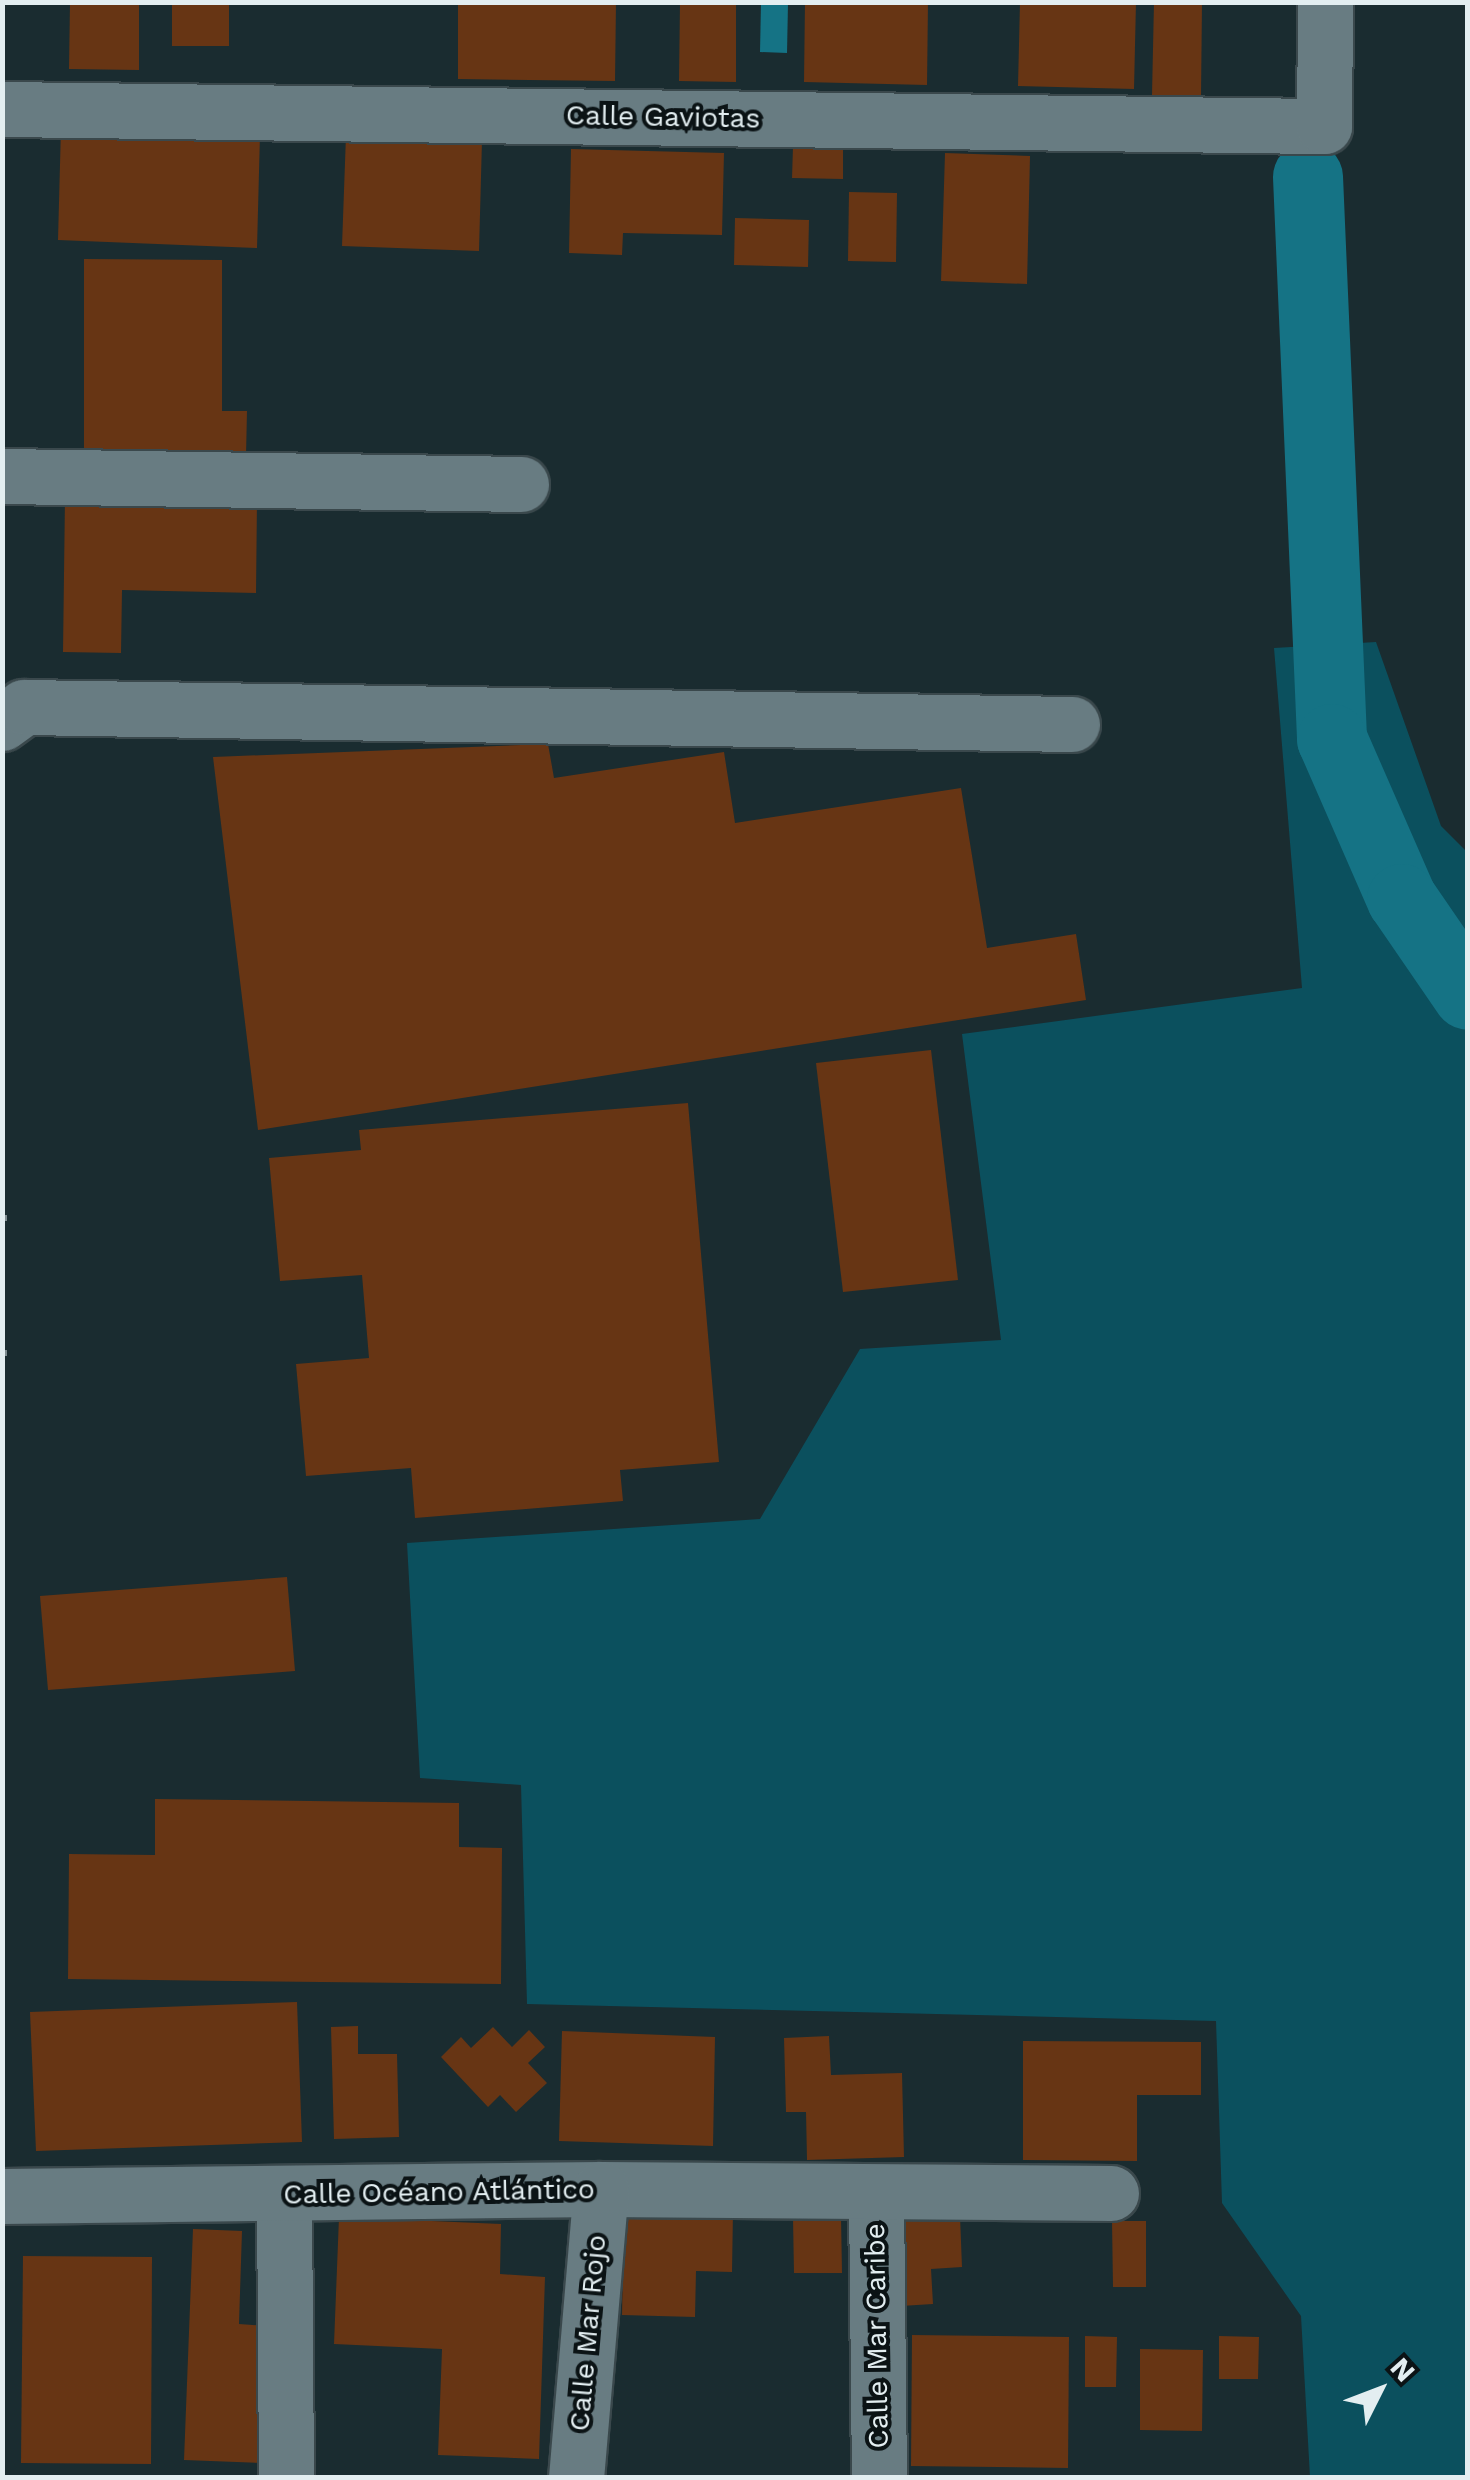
<!DOCTYPE html>
<html>
<head>
<meta charset="utf-8">
<style>
  body { margin:0 }
  #map { position:relative; width:1470px; height:2480px; overflow:hidden; background:#1a2c30; font-family:"Work Sans",sans-serif }
  div>[style] { position:absolute }
  [style*='--x'] { left:calc(var(--x)*1px); top:calc(var(--y)*1px); width:calc(var(--w)*1px); rotate:calc(var(--a)*1deg) }
  .green>* { inset:0; background:#0b505e }
  .water>* { inset:0; background:#157385 }
  .river>* { height:70px; margin:-35px; padding:0 35px; transform-origin:35px; border-radius:35px; background:#157385 }
  .building>* { inset:0; background:#673514 }
  .path>* { height:6px; margin-top:-3px; transform-origin:0; background:repeating-linear-gradient(90deg,#7f8d91 0 5px,transparent 0 13px) }
  .roads { filter:drop-shadow(2px 0 #3a484c) drop-shadow(-2px 0 #3a484c) drop-shadow(0 2px #3a484c) drop-shadow(0 -2px #3a484c) }
  .minor>* { height:55px; margin:-27.5px; padding:0 27.5px; transform-origin:27.5px; border-radius:27.5px; background:#687c82 }
  span { translate:-50% -50%; white-space:nowrap; text-align:center; line-height:1.15; -webkit-text-stroke:8px #0b1315; paint-order:stroke }
  .street-label { font-size:28px; color:#e3eef1 }
  .frame { position:absolute; inset:0; border:5px solid #e3eef1; pointer-events:none }
  .north { position:absolute; left:1330px; top:2340px; width:100px; height:100px; -webkit-text-stroke:8px #0b1315; paint-order:stroke; rotate:48deg; font-size:28px; font-weight:700; line-height:40px; text-align:center; color:#e3eef1 }
  .north::after { content:''; display:block; margin:auto; width:35px; height:45px; background:#e3eef1; clip-path:polygon(50% 0,100% 100%,50% 72%,0 100%) }
</style>
</head>
<body>
<div id="map">
  <div class="green">
    <div style="clip-path:polygon(1376px 642px,1441px 826px,1467px 852px,1467px 2477px,1310px 2477px,1301px 2316px,1222px 2203px,1216px 2021px,527px 2004px,521px 1785px,420px 1778px,407px 1543px,760px 1519px,860px 1349px,1001px 1340px,962px 1034px,1302px 988px,1274px 648px)"></div>
  </div>
  <div class="water">
    <div style="clip-path:polygon(761px 3px,788px 3px,787px 53px,760px 52px)"></div>
  </div>
  <div class="river">
    <div style="--x:1308;--y:177;--w:563;--a:87.55"></div>
    <div style="--x:1332;--y:739;--w:175;--a:66.4"></div>
    <div style="--x:1402;--y:899;--w:116;--a:55.5"></div>
  </div>
  <div class="building">
    <div style="clip-path:polygon(70px 2px,139px 2px,139px 70px,69px 69px)"></div>
    <div style="clip-path:polygon(172px 2px,229px 2px,229px 46px,172px 46px)"></div>
    <div style="clip-path:polygon(458px 2px,616px 2px,615px 81px,458px 79px)"></div>
    <div style="clip-path:polygon(680px 2px,736px 2px,736px 82px,679px 81px)"></div>
    <div style="clip-path:polygon(805px 2px,928px 2px,927px 85px,804px 82px)"></div>
    <div style="clip-path:polygon(1020px 2px,1136px 2px,1134px 89px,1018px 86px)"></div>
    <div style="clip-path:polygon(1154px 2px,1202px 2px,1201px 96px,1152px 95px)"></div>
    <div style="clip-path:polygon(61px 127px,260px 134px,257px 248px,58px 240px)"></div>
    <div style="clip-path:polygon(346px 135px,482px 140px,479px 251px,342px 246px)"></div>
    <div style="clip-path:polygon(793px 147px,843px 148px,843px 179px,792px 178px)"></div>
    <div style="clip-path:polygon(571px 149px,724px 153px,722px 235px,623px 233px,622px 255px,569px 253px)"></div>
    <div style="clip-path:polygon(945px 153px,1030px 156px,1027px 284px,941px 281px)"></div>
    <div style="clip-path:polygon(849px 192px,897px 193px,896px 262px,848px 261px)"></div>
    <div style="clip-path:polygon(735px 218px,809px 220px,808px 267px,734px 265px)"></div>
    <div style="clip-path:polygon(84px 259px,222px 260px,222px 411px,247px 411px,246px 456px,84px 455px)"></div>
    <div style="clip-path:polygon(65px 497px,257px 501px,256px 593px,122px 590px,121px 653px,63px 652px)"></div>
    <div style="clip-path:polygon(548px 744px,554px 778px,724px 752px,735px 823px,961px 788px,987px 948px,1076px 934px,1086px 1000px,258px 1130px,213px 757px)"></div>
    <div style="clip-path:polygon(931px 1050px,958px 1280px,843px 1292px,816px 1063px)"></div>
    <div style="clip-path:polygon(688px 1103px,719px 1462px,620px 1470px,623px 1501px,415px 1518px,411px 1468px,306px 1476px,296px 1364px,369px 1358px,362px 1275px,280px 1281px,269px 1158px,361px 1150px,359px 1130px)"></div>
    <div style="clip-path:polygon(287px 1577px,295px 1671px,48px 1690px,40px 1596px)"></div>
    <div style="clip-path:polygon(155px 1799px,459px 1803px,459px 1847px,502px 1848px,501px 1984px,68px 1979px,69px 1854px,155px 1855px)"></div>
    <div style="clip-path:polygon(297px 2002px,302px 2142px,36px 2151px,30px 2012px)"></div>
    <div style="clip-path:polygon(358px 2026px,358px 2054px,397px 2054px,399px 2137px,334px 2139px,331px 2027px)"></div>
    <div style="clip-path:polygon(493px 2027px,512px 2047px,529px 2030px,545px 2047px,528px 2063px,547px 2083px,516px 2112px,500px 2095px,488px 2107px,441px 2057px,461px 2037px,471px 2048px)"></div>
    <div style="clip-path:polygon(562px 2031px,715px 2037px,713px 2146px,559px 2141px)"></div>
    <div style="clip-path:polygon(829px 2036px,831px 2075px,902px 2073px,904px 2157px,807px 2160px,806px 2112px,786px 2112px,784px 2038px)"></div>
    <div style="clip-path:polygon(1023px 2041px,1201px 2042px,1201px 2095px,1137px 2095px,1137px 2161px,1023px 2160px)"></div>
    <div style="clip-path:polygon(624px 2209px,733px 2212px,732px 2272px,696px 2271px,695px 2317px,622px 2315px)"></div>
    <div style="clip-path:polygon(960px 2216px,962px 2267px,931px 2269px,933px 2304px,901px 2306px,896px 2219px)"></div>
    <div style="clip-path:polygon(339px 2217px,501px 2224px,500px 2274px,545px 2277px,539px 2459px,438px 2455px,442px 2349px,334px 2344px)"></div>
    <div style="clip-path:polygon(841px 2217px,842px 2273px,794px 2273px,793px 2218px)"></div>
    <div style="clip-path:polygon(1112px 2221px,1146px 2221px,1146px 2287px,1113px 2287px)"></div>
    <div style="clip-path:polygon(193px 2229px,242px 2231px,239px 2324px,268px 2326px,263px 2463px,184px 2460px)"></div>
    <div style="clip-path:polygon(23px 2256px,152px 2257px,151px 2464px,21px 2463px)"></div>
    <div style="clip-path:polygon(912px 2335px,1069px 2337px,1068px 2468px,911px 2466px)"></div>
    <div style="clip-path:polygon(1085px 2336px,1117px 2337px,1116px 2387px,1085px 2387px)"></div>
    <div style="clip-path:polygon(1219px 2336px,1259px 2337px,1258px 2379px,1219px 2379px)"></div>
    <div style="clip-path:polygon(1140px 2349px,1203px 2350px,1202px 2431px,1140px 2430px)"></div>
  </div>
  <div class="path">
    <div style="--x:2;--y:1218;--w:12;--a:0"></div>
    <div style="--x:2;--y:1353;--w:12;--a:0"></div>
  </div>
  <div class="roads">
    <div class="minor">
      <div style="--x:2;--y:109;--w:1322;--a:0.74"></div>
      <div style="--x:1324;--y:126;--w:124;--a:-89.5"></div>
      <div style="--x:2;--y:476;--w:519;--a:0.88"></div>
      <div style="--x:2;--y:723;--w:27;--a:-36"></div>
      <div style="--x:24;--y:707;--w:1048;--a:0.93"></div>
      <div style="--x:876;--y:2194;--w:284;--a:89.4"></div>
      <div style="--x:284;--y:2195;--w:283;--a:89.6"></div>
      <div style="--x:2;--y:2196;--w:599;--a:-0.67"></div>
      <div style="--x:601;--y:2189;--w:510;--a:0.45"></div>
      <div style="--x:576;--y:2478;--w:290;--a:-85.1"></div>
    </div>
  </div>
  <div class="street-label">
    <span style="left:663px;top:117px;rotate:1deg">Calle Gaviotas</span>
    <span style="left:439px;top:2192px;rotate:-1deg">Calle Océano Atlántico</span>
    <span style="left:588px;top:2333px;rotate:-85deg">Calle Mar Rojo</span>
    <span style="left:877px;top:2336px;rotate:-91deg">Calle Mar Caribe</span>
  </div>
  <div class="frame"></div>
  <div class="north">N</div>
</div>
</body>
</html>
